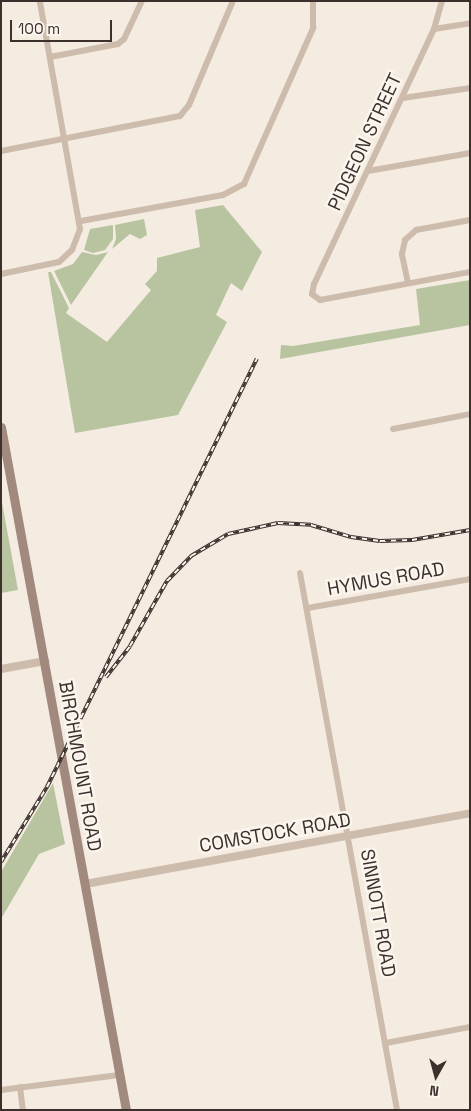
<!DOCTYPE html>
<html>
<head>
<meta charset="utf-8">
<style>
  body { margin:0 }
  #map { position:relative; width:471px; height:1111px; overflow:hidden; background:#f4ebe1; font-family:"Space Grotesk",sans-serif }
  div>[style] { position:absolute }
  [style*='--x'] { left:calc(var(--x)*1px); top:calc(var(--y)*1px); width:calc(var(--w)*1px); rotate:calc(var(--a)*1deg) }
  .green>* { inset:0; background:#b8c4a0 }
  .minor>* { height:6px; margin:-3px; padding:0 3px; transform-origin:3px; border-radius:3px; background:#cdbbac }
  .tertiary>* { height:8px; margin:-4px; padding:0 4px; transform-origin:4px; border-radius:4px; background:#cdbbac }
  .secondary>* { height:9px; margin:-4.5px; padding:0 4.5px; transform-origin:4.5px; border-radius:4.5px; background:#a18a7d }
  .rail>* { height:4px; margin-top:-2px; transform-origin:0; background:repeating-linear-gradient(90deg,#fbf5ee 0 5.5px,#3b302b 0 11px); box-sizing:border-box; border-block:1px solid #3b302b }
  span { translate:-50% -50%; white-space:nowrap; text-align:center; line-height:1.15; -webkit-text-stroke:5px #fbf5ee; paint-order:stroke }
  .street-label { font-size:19px; color:#3b302b }
  .frame { position:absolute; inset:0; border:2px solid #3b302b; pointer-events:none }
  .north { position:absolute; left:411px; top:1051px; width:50px; height:50px; -webkit-text-stroke:4px #fbf5ee; paint-order:stroke; rotate:187deg; font-size:14px; font-weight:700; line-height:20px; text-align:center; color:#3b302b }
  .north::after { content:''; display:block; margin:auto; width:18px; height:22px; background:#3b302b; clip-path:polygon(50% 0,100% 100%,50% 72%,0 100%) }
  .scale { position:absolute; left:10px; top:20px; width:102px; height:22px; box-sizing:border-box; border:2px solid #3b302b; border-top:0; padding-left:6px; font-size:15px; line-height:18px; white-space:nowrap; color:#3b302b; -webkit-text-stroke:4px #fbf5ee; paint-order:stroke }
</style>
</head>
<body>
<div id="map">
  <div class="green">
    <div style="clip-path:polygon(223px 205px,262px 252px,242px 291px,231px 283px,216px 315px,227px 322px,178px 415px,75px 433px,48px 272px,51px 272px,69px 308px,66px 313px,107px 342px,151px 290px,145px 284px,157px 271px,157px 258px,200px 247px,195px 210px)"></div>
    <div style="clip-path:polygon(144px 219px,147px 235px,140px 239px,130px 234px,112px 249px,116px 239px,115px 225px)"></div>
    <div style="clip-path:polygon(113px 225px,113px 239px,105px 250px,93px 253px,84px 250px,90px 229px)"></div>
    <div style="clip-path:polygon(82px 252px,96px 255px,108px 252px,71px 305px,54px 271px,73px 264px)"></div>
    <div style="clip-path:polygon(470px 280px,470px 325px,280px 359px,281px 345px,293px 346px,420px 325px,416px 289px)"></div>
    <div style="clip-path:polygon(1px 497px,18px 590px,1px 593px)"></div>
    <div style="clip-path:polygon(53px 783px,65px 844px,39px 854px,1px 919px,1px 872px)"></div>
  </div>
  <div class="minor">
    <div style="--x:442;--y:1;--w:29;--a:106"></div>
    <div style="--x:434;--y:29;--w:282;--a:115.2"></div>
    <div style="--x:314;--y:284;--w:10;--a:101"></div>
    <div style="--x:312;--y:294;--w:10;--a:37"></div>
    <div style="--x:320;--y:300;--w:153;--a:-10.6"></div>
    <div style="--x:434;--y:29;--w:36;--a:-9"></div>
    <div style="--x:50;--y:57;--w:69;--a:-10.8"></div>
    <div style="--x:118;--y:44;--w:8;--a:-40"></div>
    <div style="--x:124;--y:39;--w:42;--a:-64.7"></div>
    <div style="--x:403;--y:98;--w:68;--a:-8.5"></div>
    <div style="--x:1;--y:151;--w:182;--a:-11.1"></div>
    <div style="--x:180;--y:116;--w:14;--a:-51"></div>
    <div style="--x:189;--y:105;--w:113;--a:-67.1"></div>
    <div style="--x:368;--y:171;--w:104;--a:-10"></div>
    <div style="--x:81;--y:221;--w:144;--a:-10.4"></div>
    <div style="--x:223;--y:195;--w:24;--a:-28"></div>
    <div style="--x:244;--y:184;--w:171;--a:-66.1"></div>
    <div style="--x:313;--y:28;--w:27;--a:-90"></div>
    <div style="--x:1;--y:274;--w:59;--a:-11.7"></div>
    <div style="--x:59;--y:262;--w:18;--a:-43"></div>
    <div style="--x:72;--y:250;--w:22;--a:-69"></div>
    <div style="--x:80;--y:229;--w:231;--a:-100"></div>
    <div style="--x:408;--y:283;--w:30;--a:-102"></div>
    <div style="--x:402;--y:254;--w:14;--a:-78"></div>
    <div style="--x:405;--y:240;--w:15;--a:-42"></div>
    <div style="--x:416;--y:230;--w:55;--a:-10.5"></div>
    <div style="--x:393;--y:429;--w:78;--a:-11"></div>
    <div style="--x:300;--y:573;--w:546;--a:79.76"></div>
    <div style="--x:308;--y:608;--w:165;--a:-10.1"></div>
    <div style="--x:386;--y:1043;--w:86;--a:-10.8"></div>
    <div style="--x:20;--y:1087;--w:23;--a:83"></div>
    <div style="--x:1;--y:1090;--w:119;--a:-7.2"></div>
  </div>
  <div class="tertiary">
    <div style="--x:1;--y:669;--w:45;--a:-10.3"></div>
    <div style="--x:85;--y:884;--w:391;--a:-10.4"></div>
  </div>
  <div class="secondary">
    <div style="--x:1;--y:427;--w:694;--a:79.63"></div>
  </div>
  <div class="rail">
    <div style="--x:106;--y:677;--w:39;--a:-52"></div>
    <div style="--x:130;--y:646;--w:75;--a:-60.4"></div>
    <div style="--x:167;--y:581;--w:35;--a:-46"></div>
    <div style="--x:191;--y:556;--w:43;--a:-30.7"></div>
    <div style="--x:228;--y:534;--w:51;--a:-12.4"></div>
    <div style="--x:278;--y:523;--w:33;--a:3"></div>
    <div style="--x:311;--y:525;--w:42;--a:16.7"></div>
    <div style="--x:351;--y:537;--w:29;--a:8"></div>
    <div style="--x:380;--y:541;--w:32;--a:-2"></div>
    <div style="--x:412;--y:540;--w:59;--a:-9.8"></div>
    <div style="--x:1;--y:862;--w:88;--a:-58.5"></div>
    <div style="--x:47;--y:787;--w:477;--a:-63.9"></div>
  </div>
  <div class="street-label">
    <span style="left:365px;top:142px;rotate:-65deg">PIDGEON STREET</span>
    <span style="left:386px;top:579px;rotate:-10deg">HYMUS ROAD</span>
    <span style="left:80px;top:766px;rotate:80deg">BIRCHMOUNT ROAD</span>
    <span style="left:275px;top:833px;rotate:-10deg">COMSTOCK ROAD</span>
    <span style="left:378px;top:913px;rotate:80deg">SINNOTT ROAD</span>
  </div>
  <div class="frame"></div>
  <div class="north">N</div>
  <div class="scale">100 m</div>
</div>
</body>
</html>
